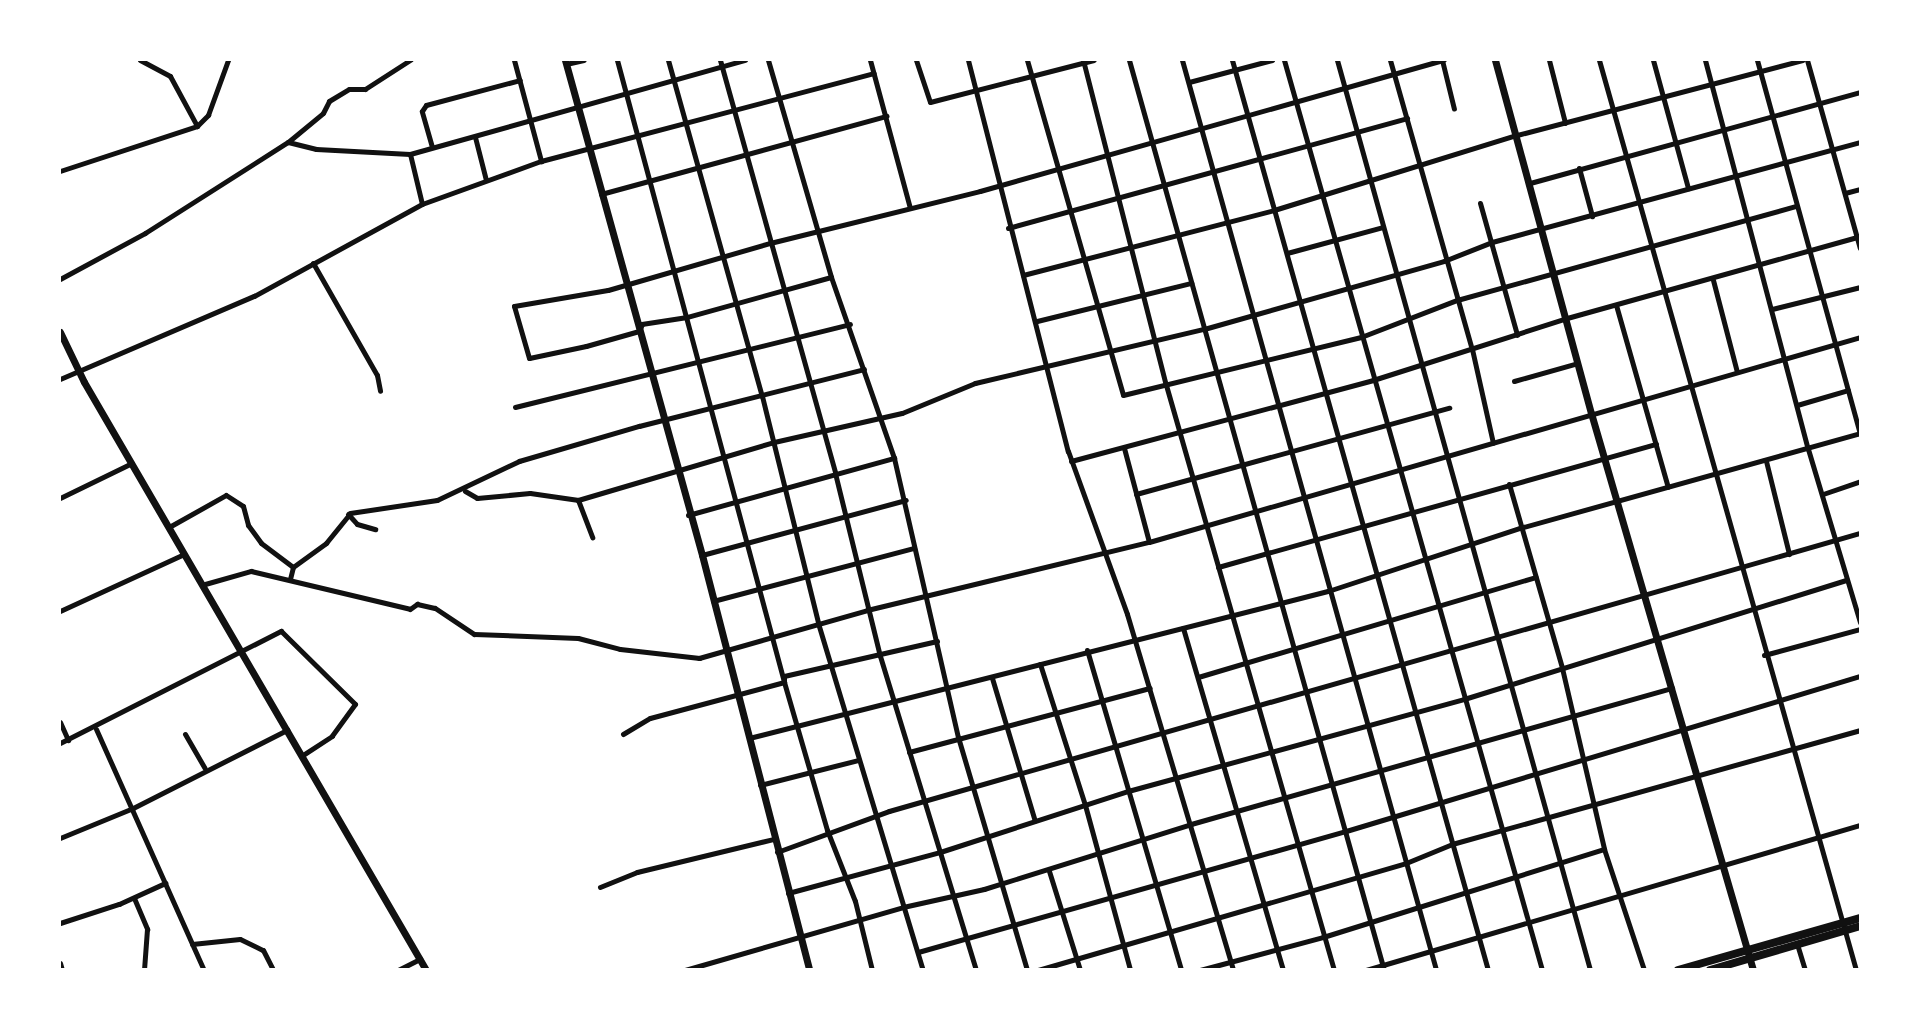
<!DOCTYPE html>
<html>
<head>
<meta charset="utf-8">
<style>
  body { margin:0 }
  #map { position:relative; width:1920px; height:1029px; overflow:hidden; background:#fff; font-family:Figtree,sans-serif }
  div>[style] { position:absolute }
  [style*='--x'] { left:calc(var(--x)*1px); top:calc(var(--y)*1px); width:calc(var(--w)*1px); rotate:calc(var(--a)*1deg) }
  .minor>* { height:5px; margin:-2.5px; padding:0 2.5px; transform-origin:2.5px; border-radius:2.5px; background:#111 }
  .tertiary>* { height:7px; margin:-3.5px; padding:0 3.5px; transform-origin:3.5px; border-radius:3.5px; background:#111 }
  .secondary>* { height:8px; margin:-4px; padding:0 4px; transform-origin:4px; border-radius:4px; background:#111 }
  span { translate:-50% -50%; white-space:nowrap; text-align:center; line-height:1.15; -webkit-text-stroke:7px #fff; paint-order:stroke }
  .frame { position:absolute; inset:0; border:61px solid #fff; pointer-events:none }
</style>
</head>
<body>
<div id="map">
  <div class="minor">
    <div style="--x:140;--y:60;--w:34;--a:28"></div>
    <div style="--x:170;--y:76;--w:57;--a:61.6"></div>
    <div style="--x:514;--y:60;--w:105;--a:75"></div>
    <div style="--x:617;--y:60;--w:644;--a:74.97"></div>
    <div style="--x:784;--y:682;--w:154;--a:73.8"></div>
    <div style="--x:827;--y:830;--w:76;--a:68.5"></div>
    <div style="--x:855;--y:901;--w:71;--a:76.2"></div>
    <div style="--x:668;--y:60;--w:349;--a:74.4"></div>
    <div style="--x:762;--y:396;--w:234;--a:76.1"></div>
    <div style="--x:818;--y:623;--w:363;--a:73.2"></div>
    <div style="--x:720;--y:60;--w:429;--a:74.4"></div>
    <div style="--x:835;--y:473;--w:188;--a:76.2"></div>
    <div style="--x:880;--y:656;--w:328;--a:73"></div>
    <div style="--x:768;--y:60;--w:226;--a:73.8"></div>
    <div style="--x:831;--y:277;--w:192;--a:70.8"></div>
    <div style="--x:894;--y:458;--w:286;--a:77.1"></div>
    <div style="--x:958;--y:737;--w:243;--a:73.5"></div>
    <div style="--x:870;--y:60;--w:153;--a:74.9"></div>
    <div style="--x:916;--y:60;--w:44;--a:71.6"></div>
    <div style="--x:930;--y:102;--w:169;--a:-14.4"></div>
    <div style="--x:968;--y:60;--w:404;--a:75.7"></div>
    <div style="--x:1068;--y:451;--w:173;--a:70.1"></div>
    <div style="--x:1127;--y:614;--w:371;--a:73.4"></div>
    <div style="--x:1027;--y:60;--w:348;--a:74"></div>
    <div style="--x:1123;--y:395;--w:245;--a:-13.7"></div>
    <div style="--x:1361;--y:337;--w:103;--a:-21.1"></div>
    <div style="--x:1457;--y:300;--w:352;--a:-15.5"></div>
    <div style="--x:1083;--y:60;--w:335;--a:75.7"></div>
    <div style="--x:1166;--y:385;--w:609;--a:73.98"></div>
    <div style="--x:1129;--y:60;--w:945;--a:74.35"></div>
    <div style="--x:1182;--y:60;--w:945;--a:74.4"></div>
    <div style="--x:1232;--y:60;--w:945;--a:74.29"></div>
    <div style="--x:1284;--y:60;--w:946;--a:74.17"></div>
    <div style="--x:1337;--y:60;--w:945;--a:74.46"></div>
    <div style="--x:1390;--y:60;--w:300;--a:74.2"></div>
    <div style="--x:1472;--y:349;--w:96;--a:77.4"></div>
    <div style="--x:1442;--y:60;--w:50;--a:76.2"></div>
    <div style="--x:1549;--y:60;--w:65;--a:75.7"></div>
    <div style="--x:1599;--y:60;--w:946;--a:74.23"></div>
    <div style="--x:1653;--y:60;--w:133;--a:74.7"></div>
    <div style="--x:1705;--y:60;--w:402;--a:75.2"></div>
    <div style="--x:1808;--y:449;--w:181;--a:73.3"></div>
    <div style="--x:1757;--y:60;--w:388;--a:74.6"></div>
    <div style="--x:1807;--y:60;--w:195;--a:74.3"></div>
    <div style="--x:566;--y:64;--w:18;--a:-13"></div>
    <div style="--x:1189;--y:82;--w:86;--a:-14.8"></div>
    <div style="--x:475;--y:137;--w:44;--a:75.7"></div>
    <div style="--x:288;--y:142;--w:29;--a:14"></div>
    <div style="--x:316;--y:149;--w:94;--a:3"></div>
    <div style="--x:410;--y:154;--w:348;--a:-15.7"></div>
    <div style="--x:432;--y:147;--w:37;--a:-106"></div>
    <div style="--x:422;--y:111;--w:7;--a:-56"></div>
    <div style="--x:426;--y:105;--w:97;--a:-14.9"></div>
    <div style="--x:410;--y:154;--w:51;--a:76.5"></div>
    <div style="--x:1579;--y:168;--w:50;--a:74.8"></div>
    <div style="--x:60;--y:171;--w:144;--a:-18.2"></div>
    <div style="--x:197;--y:126;--w:16;--a:-45"></div>
    <div style="--x:208;--y:115;--w:59;--a:-70"></div>
    <div style="--x:1530;--y:183;--w:342;--a:-15.4"></div>
    <div style="--x:1845;--y:193;--w:16;--a:-15"></div>
    <div style="--x:601;--y:194;--w:296;--a:-15.3"></div>
    <div style="--x:1480;--y:203;--w:137;--a:74.3"></div>
    <div style="--x:1008;--y:228;--w:414;--a:-15.4"></div>
    <div style="--x:1287;--y:253;--w:99;--a:-15.2"></div>
    <div style="--x:313;--y:263;--w:129;--a:60.3"></div>
    <div style="--x:377;--y:375;--w:16;--a:79"></div>
    <div style="--x:1023;--y:275;--w:259;--a:-14.5"></div>
    <div style="--x:1274;--y:210;--w:254;--a:-17.2"></div>
    <div style="--x:1517;--y:135;--w:295;--a:-14.7"></div>
    <div style="--x:831;--y:277;--w:149;--a:164.5"></div>
    <div style="--x:687;--y:317;--w:46;--a:171.2"></div>
    <div style="--x:642;--y:324;--w:8;--a:113"></div>
    <div style="--x:639;--y:331;--w:55;--a:164.2"></div>
    <div style="--x:586;--y:346;--w:58;--a:168.1"></div>
    <div style="--x:529;--y:358;--w:54;--a:-106.1"></div>
    <div style="--x:514;--y:306;--w:95;--a:-9.7"></div>
    <div style="--x:608;--y:290;--w:169;--a:-16.2"></div>
    <div style="--x:770;--y:243;--w:216;--a:-13.9"></div>
    <div style="--x:980;--y:191;--w:482;--a:-15.8"></div>
    <div style="--x:60;--y:279;--w:97;--a:-28.4"></div>
    <div style="--x:145;--y:233;--w:169;--a:-32.5"></div>
    <div style="--x:288;--y:142;--w:45;--a:-39.6"></div>
    <div style="--x:323;--y:113;--w:13;--a:-63"></div>
    <div style="--x:329;--y:101;--w:23;--a:-31"></div>
    <div style="--x:349;--y:89;--w:16;--a:0"></div>
    <div style="--x:365;--y:89;--w:54;--a:-32.8"></div>
    <div style="--x:1713;--y:280;--w:95;--a:75.4"></div>
    <div style="--x:1616;--y:305;--w:189;--a:74.1"></div>
    <div style="--x:1772;--y:309;--w:91;--a:-14"></div>
    <div style="--x:1037;--y:321;--w:159;--a:-13.9"></div>
    <div style="--x:60;--y:379;--w:211;--a:-23.2"></div>
    <div style="--x:254;--y:296;--w:192;--a:-28.7"></div>
    <div style="--x:422;--y:204;--w:127;--a:-19.9"></div>
    <div style="--x:541;--y:161;--w:344;--a:-14.8"></div>
    <div style="--x:1514;--y:381;--w:66;--a:-15.7"></div>
    <div style="--x:1797;--y:405;--w:53;--a:-16.4"></div>
    <div style="--x:515;--y:407;--w:345;--a:-13.9"></div>
    <div style="--x:1124;--y:448;--w:97;--a:75.1"></div>
    <div style="--x:1071;--y:461;--w:313;--a:-15"></div>
    <div style="--x:1373;--y:380;--w:204;--a:-17.7"></div>
    <div style="--x:1567;--y:318;--w:304;--a:-15.6"></div>
    <div style="--x:1766;--y:461;--w:96;--a:76.1"></div>
    <div style="--x:1509;--y:484;--w:191;--a:73.9"></div>
    <div style="--x:1562;--y:668;--w:186;--a:76.9"></div>
    <div style="--x:1604;--y:849;--w:127;--a:71.7"></div>
    <div style="--x:465;--y:491;--w:14;--a:30"></div>
    <div style="--x:477;--y:498;--w:53;--a:-5.4"></div>
    <div style="--x:530;--y:493;--w:49;--a:8.3"></div>
    <div style="--x:578;--y:500;--w:204;--a:-16.5"></div>
    <div style="--x:774;--y:442;--w:131;--a:-12.8"></div>
    <div style="--x:902;--y:413;--w:79;--a:-22.3"></div>
    <div style="--x:975;--y:383;--w:235;--a:-13.3"></div>
    <div style="--x:1204;--y:329;--w:249;--a:-15.8"></div>
    <div style="--x:1444;--y:261;--w:52;--a:-21.6"></div>
    <div style="--x:1492;--y:242;--w:381;--a:-15.2"></div>
    <div style="--x:1136;--y:494;--w:325;--a:-15.4"></div>
    <div style="--x:1823;--y:494;--w:39;--a:-19"></div>
    <div style="--x:60;--y:498;--w:80;--a:-25.9"></div>
    <div style="--x:578;--y:500;--w:40;--a:69"></div>
    <div style="--x:348;--y:514;--w:13;--a:48"></div>
    <div style="--x:357;--y:524;--w:19;--a:16"></div>
    <div style="--x:688;--y:515;--w:214;--a:-15.5"></div>
    <div style="--x:169;--y:527;--w:65;--a:-29.3"></div>
    <div style="--x:226;--y:495;--w:20;--a:33"></div>
    <div style="--x:243;--y:506;--w:20;--a:75"></div>
    <div style="--x:248;--y:525;--w:22;--a:54"></div>
    <div style="--x:261;--y:543;--w:40;--a:37"></div>
    <div style="--x:293;--y:567;--w:12;--a:104"></div>
    <div style="--x:702;--y:555;--w:211;--a:-15.1"></div>
    <div style="--x:293;--y:567;--w:41;--a:-36"></div>
    <div style="--x:326;--y:543;--w:38;--a:-51"></div>
    <div style="--x:350;--y:513;--w:88;--a:-8.5"></div>
    <div style="--x:437;--y:500;--w:91;--a:-25.4"></div>
    <div style="--x:519;--y:461;--w:125;--a:-16.3"></div>
    <div style="--x:639;--y:426;--w:232;--a:-14.2"></div>
    <div style="--x:1218;--y:567;--w:455;--a:-15.7"></div>
    <div style="--x:205;--y:584;--w:48;--a:-15.8"></div>
    <div style="--x:251;--y:571;--w:163;--a:13.4"></div>
    <div style="--x:410;--y:609;--w:9;--a:-36"></div>
    <div style="--x:417;--y:604;--w:18;--a:13"></div>
    <div style="--x:435;--y:608;--w:47;--a:33.7"></div>
    <div style="--x:474;--y:634;--w:104;--a:2.2"></div>
    <div style="--x:578;--y:638;--w:43;--a:14.7"></div>
    <div style="--x:620;--y:649;--w:80;--a:6.5"></div>
    <div style="--x:699;--y:658;--w:175;--a:-15.9"></div>
    <div style="--x:867;--y:610;--w:290;--a:-13.6"></div>
    <div style="--x:1149;--y:542;--w:740;--a:-16.08"></div>
    <div style="--x:713;--y:601;--w:208;--a:-14.8"></div>
    <div style="--x:60;--y:611;--w:136;--a:-24.7"></div>
    <div style="--x:1183;--y:628;--w:356;--a:73.7"></div>
    <div style="--x:1087;--y:650;--w:334;--a:73.6"></div>
    <div style="--x:1764;--y:655;--w:99;--a:-15.2"></div>
    <div style="--x:1040;--y:664;--w:148;--a:72.3"></div>
    <div style="--x:1085;--y:805;--w:171;--a:74.7"></div>
    <div style="--x:1198;--y:677;--w:352;--a:-16.5"></div>
    <div style="--x:992;--y:678;--w:149;--a:73.3"></div>
    <div style="--x:60;--y:722;--w:20;--a:66"></div>
    <div style="--x:96;--y:729;--w:264;--a:65.9"></div>
    <div style="--x:185;--y:734;--w:39;--a:60"></div>
    <div style="--x:623;--y:734;--w:31;--a:-31"></div>
    <div style="--x:650;--y:718;--w:139;--a:-15"></div>
    <div style="--x:784;--y:682;--w:6;--a:-90"></div>
    <div style="--x:784;--y:676;--w:157;--a:-12.9"></div>
    <div style="--x:749;--y:738;--w:597;--a:-14.25"></div>
    <div style="--x:1328;--y:591;--w:202;--a:-18.2"></div>
    <div style="--x:1520;--y:528;--w:353;--a:-15.6"></div>
    <div style="--x:60;--y:743;--w:248;--a:-26.9"></div>
    <div style="--x:281;--y:631;--w:104;--a:44.6"></div>
    <div style="--x:355;--y:704;--w:39;--a:126"></div>
    <div style="--x:332;--y:736;--w:35;--a:147"></div>
    <div style="--x:909;--y:752;--w:249;--a:-14.9"></div>
    <div style="--x:760;--y:785;--w:101;--a:-14.3"></div>
    <div style="--x:60;--y:838;--w:79;--a:-22.3"></div>
    <div style="--x:133;--y:808;--w:173;--a:-26.9"></div>
    <div style="--x:777;--y:852;--w:119;--a:-20.1"></div>
    <div style="--x:889;--y:811;--w:1010;--a:-15.98"></div>
    <div style="--x:1049;--y:871;--w:104;--a:72.6"></div>
    <div style="--x:600;--y:887;--w:40;--a:-22"></div>
    <div style="--x:637;--y:872;--w:140;--a:-13.6"></div>
    <div style="--x:788;--y:893;--w:157;--a:-15.1"></div>
    <div style="--x:940;--y:852;--w:198;--a:-18"></div>
    <div style="--x:1128;--y:791;--w:348;--a:-15.3"></div>
    <div style="--x:1464;--y:699;--w:401;--a:-17.3"></div>
    <div style="--x:134;--y:898;--w:34;--a:67"></div>
    <div style="--x:147;--y:929;--w:41;--a:94.2"></div>
    <div style="--x:60;--y:923;--w:62;--a:-17.9"></div>
    <div style="--x:119;--y:904;--w:51;--a:-24.5"></div>
    <div style="--x:192;--y:944;--w:48;--a:-5.9"></div>
    <div style="--x:240;--y:939;--w:25;--a:26"></div>
    <div style="--x:263;--y:950;--w:22;--a:63"></div>
    <div style="--x:1797;--y:944;--w:27;--a:73"></div>
    <div style="--x:918;--y:952;--w:445;--a:-15.8"></div>
    <div style="--x:1346;--y:831;--w:537;--a:-16.78"></div>
    <div style="--x:60;--y:963;--w:7;--a:74"></div>
    <div style="--x:398;--y:970;--w:25;--a:-27"></div>
    <div style="--x:685;--y:970;--w:227;--a:-16.1"></div>
    <div style="--x:903;--y:907;--w:83;--a:-12.5"></div>
    <div style="--x:984;--y:889;--w:217;--a:-17.4"></div>
    <div style="--x:1191;--y:824;--w:500;--a:-15.8"></div>
    <div style="--x:1038;--y:970;--w:383;--a:-16.2"></div>
    <div style="--x:1406;--y:863;--w:50;--a:-22.4"></div>
    <div style="--x:1452;--y:844;--w:424;--a:-15.6"></div>
    <div style="--x:1200;--y:970;--w:127;--a:-15"></div>
    <div style="--x:1323;--y:937;--w:294;--a:-17.4"></div>
    <div style="--x:1366;--y:970;--w:515;--a:-16.36"></div>
  </div>
  <div class="tertiary">
    <div style="--x:565;--y:60;--w:514;--a:74.53"></div>
    <div style="--x:702;--y:555;--w:429;--a:75.5"></div>
    <div style="--x:1495;--y:60;--w:366;--a:74.8"></div>
    <div style="--x:1591;--y:413;--w:580;--a:73.78"></div>
    <div style="--x:60;--y:332;--w:55;--a:64.4"></div>
    <div style="--x:84;--y:382;--w:680;--a:59.82"></div>
  </div>
  <div class="secondary">
    <div style="--x:1678;--y:970;--w:189;--a:-15.9"></div>
    <div style="--x:1710;--y:970;--w:156;--a:-16.3"></div>
  </div>
  <div class="frame"></div>
</div>
</body>
</html>
